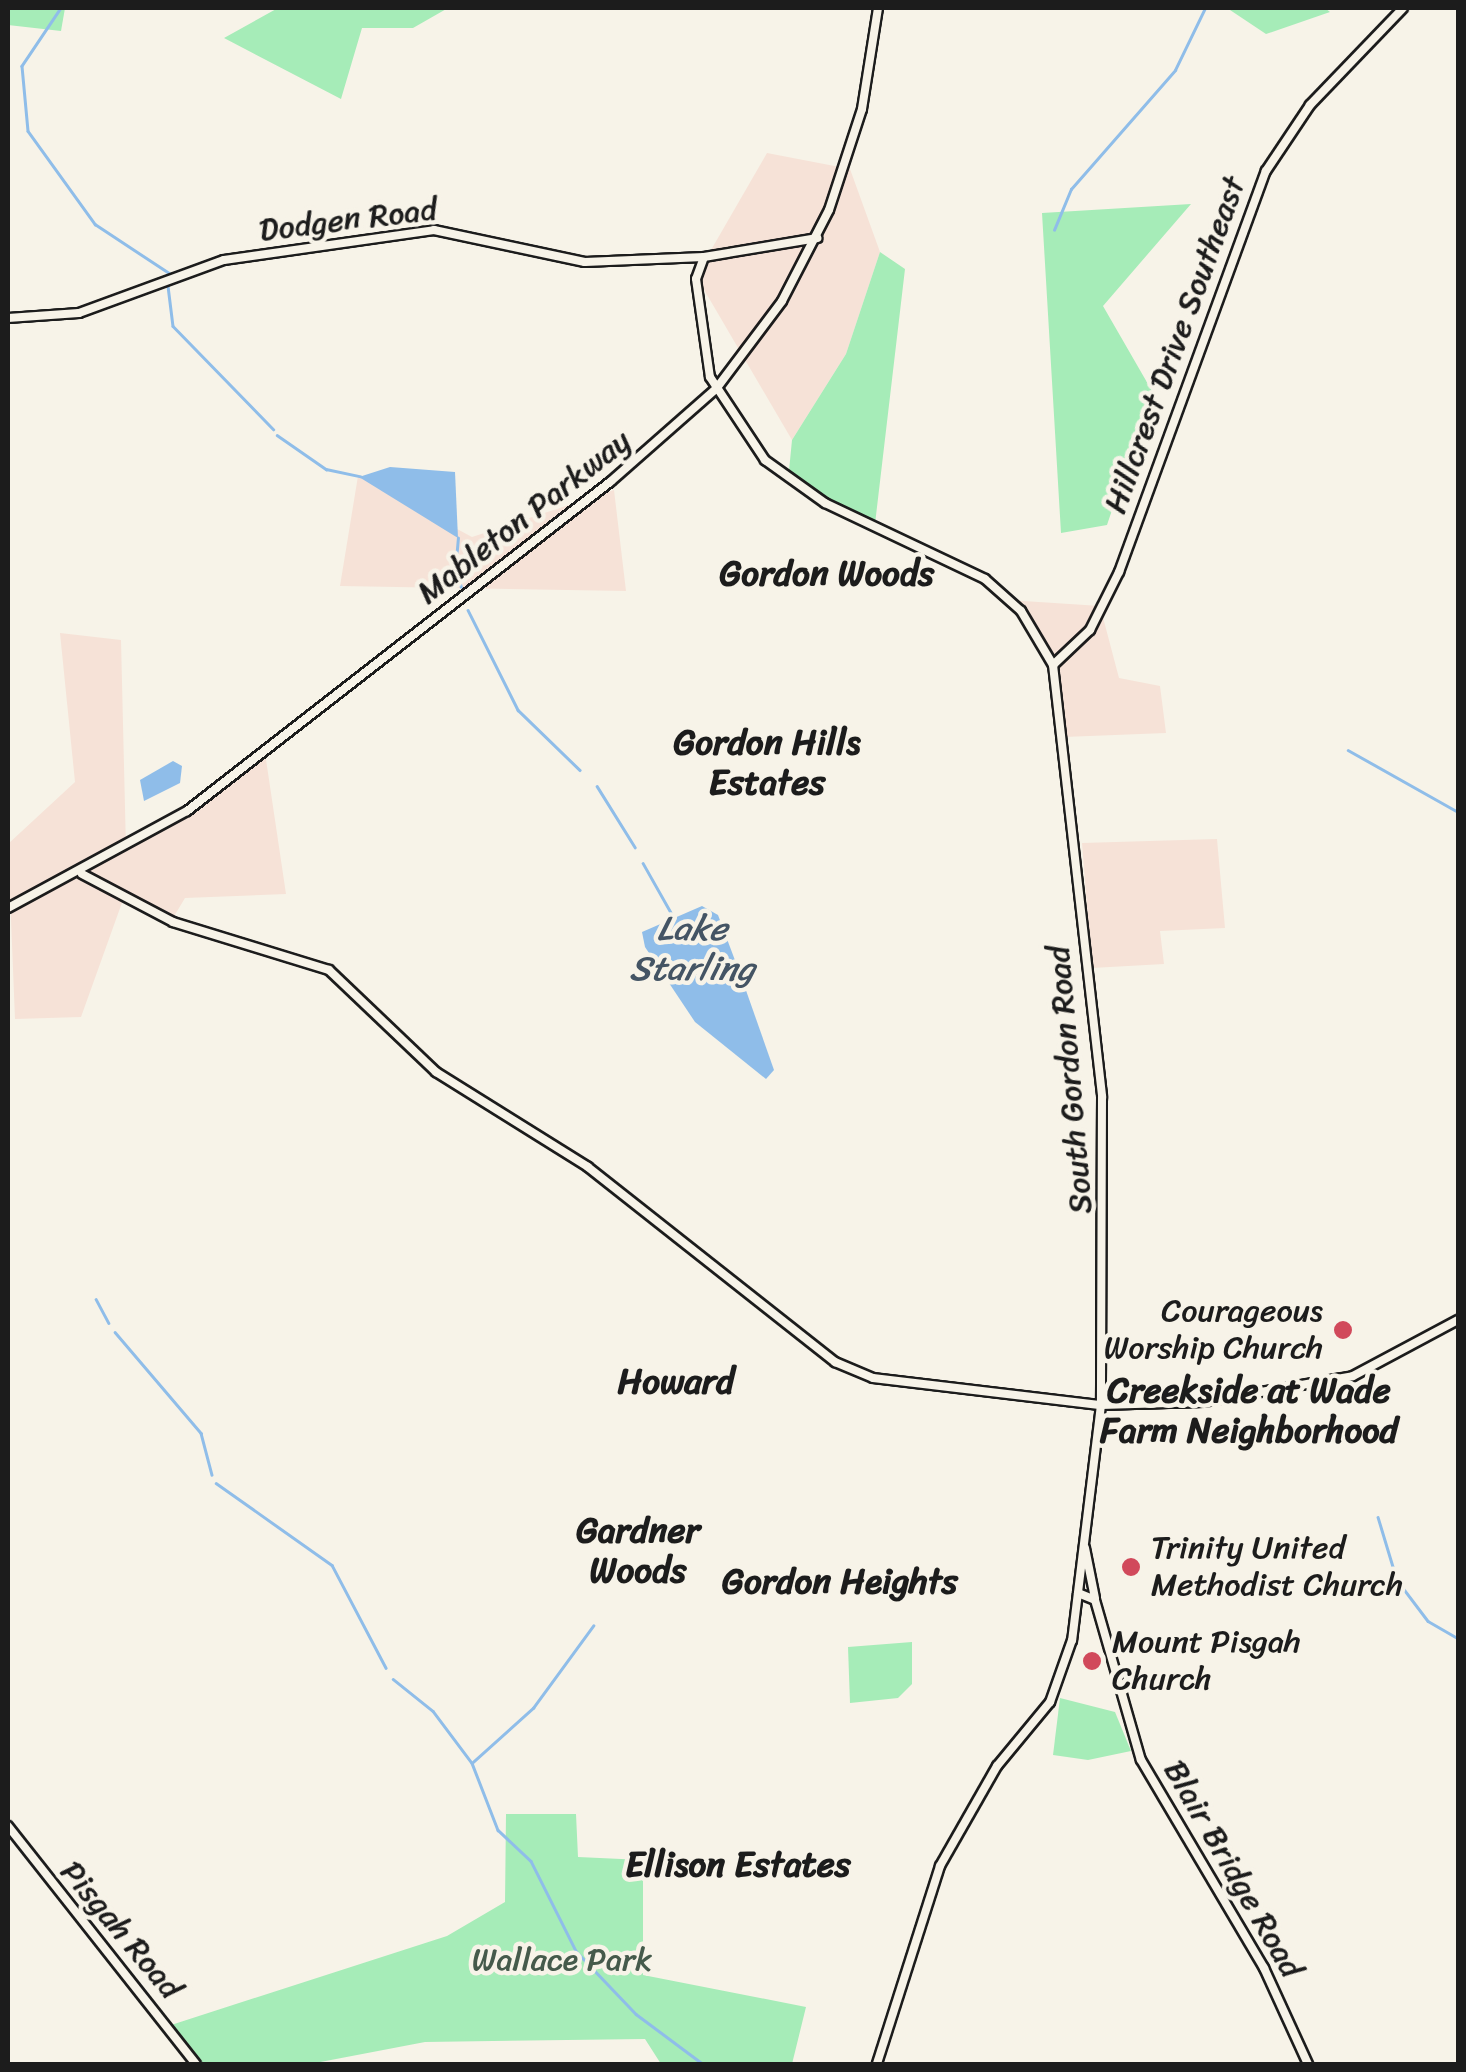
<!DOCTYPE html>
<html>
<head>
<meta charset="utf-8">
<style>
  body { margin:0 }
  #map { position:relative; width:1466px; height:2072px; overflow:hidden; background:#f7f3e8; font-family:Sriracha,sans-serif }
  div>[style] { position:absolute }
  [style*='--x'] { left:calc(var(--x)*1px); top:calc(var(--y)*1px); width:calc(var(--w)*1px); rotate:calc(var(--a)*1deg) }
  .built>* { inset:0; background:#f6e2d7 }
  .green>* { inset:0; background:#a6ecb8 }
  .water>* { inset:0; background:#8fbde9 }
  .stream>* { height:2.5px; margin:-1.25px; padding:0 1.25px; transform-origin:1.25px; border-radius:1.25px; background:#8fbde9 }
  .roads { filter:drop-shadow(2px 0 #1c1c1c) drop-shadow(-2px 0 #1c1c1c) drop-shadow(0 2px #1c1c1c) drop-shadow(0 -2px #1c1c1c) }
  .secondary>* { height:8px; margin:-4px; padding:0 4px; transform-origin:4px; border-radius:4px; background:#f7f3e8 }
  .dots>* { width:28px; height:28px; translate:-50% -50%; box-sizing:border-box; border:5px solid #f7f3e8; border-radius:50% }
  span { translate:-50% -50%; white-space:nowrap; text-align:center; line-height:1.15; -webkit-text-stroke:9px #f7f3e8; paint-order:stroke }
  .street-label { font-size:32px; color:#1c1c1c }
  .poi-label { font-size:32px; color:#1c1c1c }
  .right { translate:-100% -50%; text-align:right }
  .left { translate:0 -50%; text-align:left }
  .park-label { font-size:32px; color:#455a4b }
  .neighbourhood-label { font-size:35px; color:#1c1c1c; font-weight:700 }
  .water-label { font-size:35px; color:#445464; font-style:italic }
  .frame { position:absolute; inset:0; border:10px solid #1c1c1c; pointer-events:none }
</style>
</head>
<body>
<div id="map">
  <div class="built">
    <div style="clip-path:polygon(767px 153px,850px 169px,880px 252px,846px 354px,792px 440px,696px 276px)"></div>
    <div style="clip-path:polygon(358px 476px,472px 537px,614px 490px,626px 591px,340px 586px)"></div>
    <div style="clip-path:polygon(1008px 600px,1100px 606px,1119px 678px,1160px 686px,1166px 733px,1064px 737px,1042px 649px)"></div>
    <div style="clip-path:polygon(60px 633px,121px 640px,126px 849px,264px 746px,286px 894px,185px 898px,173px 918px,124px 897px,81px 1017px,15px 1019px,8px 844px,75px 782px)"></div>
    <div style="clip-path:polygon(1217px 839px,1225px 928px,1160px 931px,1164px 964px,1092px 968px,1082px 843px)"></div>
  </div>
  <div class="green">
    <div style="clip-path:polygon(8px 8px,65px 8px,61px 31px,8px 25px)"></div>
    <div style="clip-path:polygon(278px 8px,448px 8px,413px 28px,362px 28px,341px 99px,224px 38px)"></div>
    <div style="clip-path:polygon(1227px 8px,1325px 8px,1330px 12px,1266px 34px)"></div>
    <div style="clip-path:polygon(1191px 204px,1103px 306px,1152px 391px,1107px 525px,1061px 533px,1042px 213px)"></div>
    <div style="clip-path:polygon(880px 252px,905px 269px,875px 524px,788px 481px,792px 440px,846px 354px)"></div>
    <div style="clip-path:polygon(912px 1642px,912px 1684px,898px 1698px,850px 1703px,848px 1647px)"></div>
    <div style="clip-path:polygon(1060px 1698px,1115px 1712px,1131px 1751px,1088px 1760px,1053px 1755px)"></div>
    <div style="clip-path:polygon(506px 1814px,576px 1814px,578px 1857px,643px 1860px,643px 1975px,806px 2007px,792px 2064px,661px 2064px,645px 2039px,425px 2042px,310px 2064px,197px 2064px,168px 2026px,447px 1936px,505px 1902px)"></div>
  </div>
  <div class="water">
    <div style="clip-path:polygon(390px 467px,455px 472px,458px 538px,359px 477px)"></div>
    <div style="clip-path:polygon(173px 761px,182px 766px,180px 783px,144px 801px,140px 780px)"></div>
    <div style="clip-path:polygon(702px 906px,718px 915px,742px 979px,774px 1070px,766px 1079px,695px 1022px,645px 947px,642px 932px)"></div>
  </div>
  <div class="stream">
    <div style="--x:61;--y:8;--w:70;--a:123.9"></div>
    <div style="--x:22;--y:66;--w:65;--a:84.7"></div>
    <div style="--x:28;--y:131;--w:115;--a:54.2"></div>
    <div style="--x:95;--y:224;--w:89;--a:33.5"></div>
    <div style="--x:1054;--y:230;--w:44;--a:-67.5"></div>
    <div style="--x:1071;--y:189;--w:158;--a:-48.8"></div>
    <div style="--x:1175;--y:70;--w:69;--a:-64.2"></div>
    <div style="--x:168;--y:286;--w:40;--a:82.9"></div>
    <div style="--x:173;--y:326;--w:144;--a:45.8"></div>
    <div style="--x:277;--y:435;--w:60;--a:34.8"></div>
    <div style="--x:326;--y:469;--w:35;--a:12"></div>
    <div style="--x:456;--y:560;--w:22;--a:-85"></div>
    <div style="--x:457;--y:571;--w:16;--a:75"></div>
    <div style="--x:468;--y:610;--w:112;--a:63.4"></div>
    <div style="--x:518;--y:710;--w:86;--a:44.1"></div>
    <div style="--x:1348;--y:750;--w:126;--a:29.4"></div>
    <div style="--x:597;--y:786;--w:72;--a:58.1"></div>
    <div style="--x:643;--y:863;--w:61;--a:60.5"></div>
    <div style="--x:96;--y:1299;--w:27;--a:62"></div>
    <div style="--x:115;--y:1332;--w:133;--a:49.6"></div>
    <div style="--x:201;--y:1433;--w:43;--a:75.3"></div>
    <div style="--x:216;--y:1483;--w:142;--a:35.3"></div>
    <div style="--x:332;--y:1565;--w:116;--a:62.3"></div>
    <div style="--x:1378;--y:1517;--w:66;--a:73.2"></div>
    <div style="--x:1397;--y:1580;--w:51;--a:52.9"></div>
    <div style="--x:1428;--y:1621;--w:34;--a:30"></div>
    <div style="--x:393;--y:1679;--w:51;--a:38.7"></div>
    <div style="--x:433;--y:1711;--w:65;--a:53.1"></div>
    <div style="--x:472;--y:1763;--w:72;--a:68.8"></div>
    <div style="--x:498;--y:1830;--w:45;--a:43.2"></div>
    <div style="--x:531;--y:1861;--w:101;--a:63.4"></div>
    <div style="--x:576;--y:1951;--w:87;--a:46.4"></div>
    <div style="--x:636;--y:2014;--w:84;--a:36.7"></div>
    <div style="--x:473;--y:1762;--w:81;--a:-42"></div>
    <div style="--x:533;--y:1708;--w:102;--a:-53.8"></div>
  </div>
  <div class="roads">
    <div class="secondary">
      <div style="--x:704;--y:257;--w:23;--a:110"></div>
      <div style="--x:696;--y:279;--w:99;--a:81.9"></div>
      <div style="--x:710;--y:377;--w:100;--a:56.5"></div>
      <div style="--x:765;--y:460;--w:74;--a:35.6"></div>
      <div style="--x:825;--y:503;--w:177;--a:25.4"></div>
      <div style="--x:985;--y:579;--w:48;--a:41.6"></div>
      <div style="--x:1021;--y:611;--w:63;--a:59.3"></div>
      <div style="--x:1053;--y:665;--w:435;--a:83.5"></div>
      <div style="--x:1102;--y:1097;--w:308;--a:90.2"></div>
      <div style="--x:1101;--y:1405;--w:237;--a:97"></div>
      <div style="--x:1072;--y:1640;--w:66;--a:109.5"></div>
      <div style="--x:1050;--y:1702;--w:83;--a:129.6"></div>
      <div style="--x:997;--y:1766;--w:115;--a:119.7"></div>
      <div style="--x:940;--y:1866;--w:208;--a:107.7"></div>
      <div style="--x:8;--y:318;--w:71;--a:-4"></div>
      <div style="--x:79;--y:313;--w:154;--a:-20.1"></div>
      <div style="--x:224;--y:260;--w:212;--a:-8.1"></div>
      <div style="--x:434;--y:230;--w:154;--a:12"></div>
      <div style="--x:585;--y:262;--w:119;--a:-2.4"></div>
      <div style="--x:704;--y:257;--w:115;--a:-9.5"></div>
      <div style="--x:1053;--y:665;--w:51;--a:-43.4"></div>
      <div style="--x:1090;--y:630;--w:65;--a:-63.4"></div>
      <div style="--x:1119;--y:572;--w:427;--a:-69.9"></div>
      <div style="--x:1266;--y:171;--w:79;--a:-56.3"></div>
      <div style="--x:1310;--y:105;--w:134;--a:-46.2"></div>
      <div style="--x:82;--y:874;--w:103;--a:27.8"></div>
      <div style="--x:173;--y:922;--w:163;--a:17.1"></div>
      <div style="--x:329;--y:970;--w:148;--a:43.6"></div>
      <div style="--x:436;--y:1072;--w:179;--a:32"></div>
      <div style="--x:588;--y:1167;--w:315;--a:38.3"></div>
      <div style="--x:835;--y:1362;--w:41;--a:22.8"></div>
      <div style="--x:873;--y:1378;--w:230;--a:6.8"></div>
      <div style="--x:1101;--y:1405;--w:102;--a:-1.7"></div>
      <div style="--x:1203;--y:1402;--w:152;--a:-9.8"></div>
      <div style="--x:1353;--y:1376;--w:119;--a:-28.1"></div>
      <div style="--x:8;--y:908;--w:204;--a:-28.5"></div>
      <div style="--x:187;--y:811;--w:536;--a:-37.87"></div>
      <div style="--x:610;--y:482;--w:141;--a:-41.3"></div>
      <div style="--x:716;--y:389;--w:110;--a:-53.1"></div>
      <div style="--x:782;--y:301;--w:102;--a:-62.7"></div>
      <div style="--x:829;--y:210;--w:106;--a:-71.9"></div>
      <div style="--x:862;--y:109;--w:102;--a:-81"></div>
      <div style="--x:1085;--y:1548;--w:51;--a:78.7"></div>
      <div style="--x:1078;--y:1593;--w:18;--a:22"></div>
      <div style="--x:1095;--y:1600;--w:166;--a:74"></div>
      <div style="--x:1141;--y:1760;--w:242;--a:59.4"></div>
      <div style="--x:1264;--y:1968;--w:106;--a:65.4"></div>
      <div style="--x:8;--y:1826;--w:303;--a:51.7"></div>
    </div>
  </div>
  <div class="dots">
    <div style="left:1343px;top:1330px;background:#d1495b"></div>
    <div style="left:1131px;top:1567px;background:#d1495b"></div>
    <div style="left:1092px;top:1661px;background:#d1495b"></div>
  </div>
  <div class="street-label">
    <span style="left:348px;top:220px;rotate:-7deg">Dodgen Road</span>
    <span style="left:1175px;top:345px;rotate:-70deg">Hillcrest Drive Southeast</span>
    <span style="left:524px;top:517px;rotate:-38deg">Mableton Parkway</span>
    <span style="left:1070px;top:1080px;rotate:-95deg">South Gordon Road</span>
    <span style="left:1233px;top:1869px;rotate:60deg">Blair Bridge Road</span>
    <span style="left:121px;top:1930px;rotate:50deg">Pisgah Road</span>
  </div>
  <div class="poi-label">
    <span class="right" style="left:1323px;top:1330px">Courageous<br>Worship Church</span>
    <span class="left" style="left:1151px;top:1567px">Trinity United<br>Methodist Church</span>
    <span class="left" style="left:1112px;top:1661px">Mount Pisgah<br>Church</span>
  </div>
  <div class="park-label">
    <span style="left:562px;top:1960px">Wallace Park</span>
  </div>
  <div class="neighbourhood-label">
    <span style="left:827px;top:573px">Gordon Woods</span>
    <span style="left:767px;top:762px">Gordon Hills<br>Estates</span>
    <span style="left:676px;top:1381px">Howard</span>
    <span style="left:1249px;top:1410px">Creekside at Wade<br>Farm Neighborhood</span>
    <span style="left:638px;top:1550px">Gardner<br>Woods</span>
    <span style="left:840px;top:1581px">Gordon Heights</span>
    <span style="left:738px;top:1864px">Ellison Estates</span>
  </div>
  <div class="water-label">
    <span style="left:692px;top:948px">Lake<br>Starling</span>
  </div>
  <div class="frame"></div>
</div>
</body>
</html>
